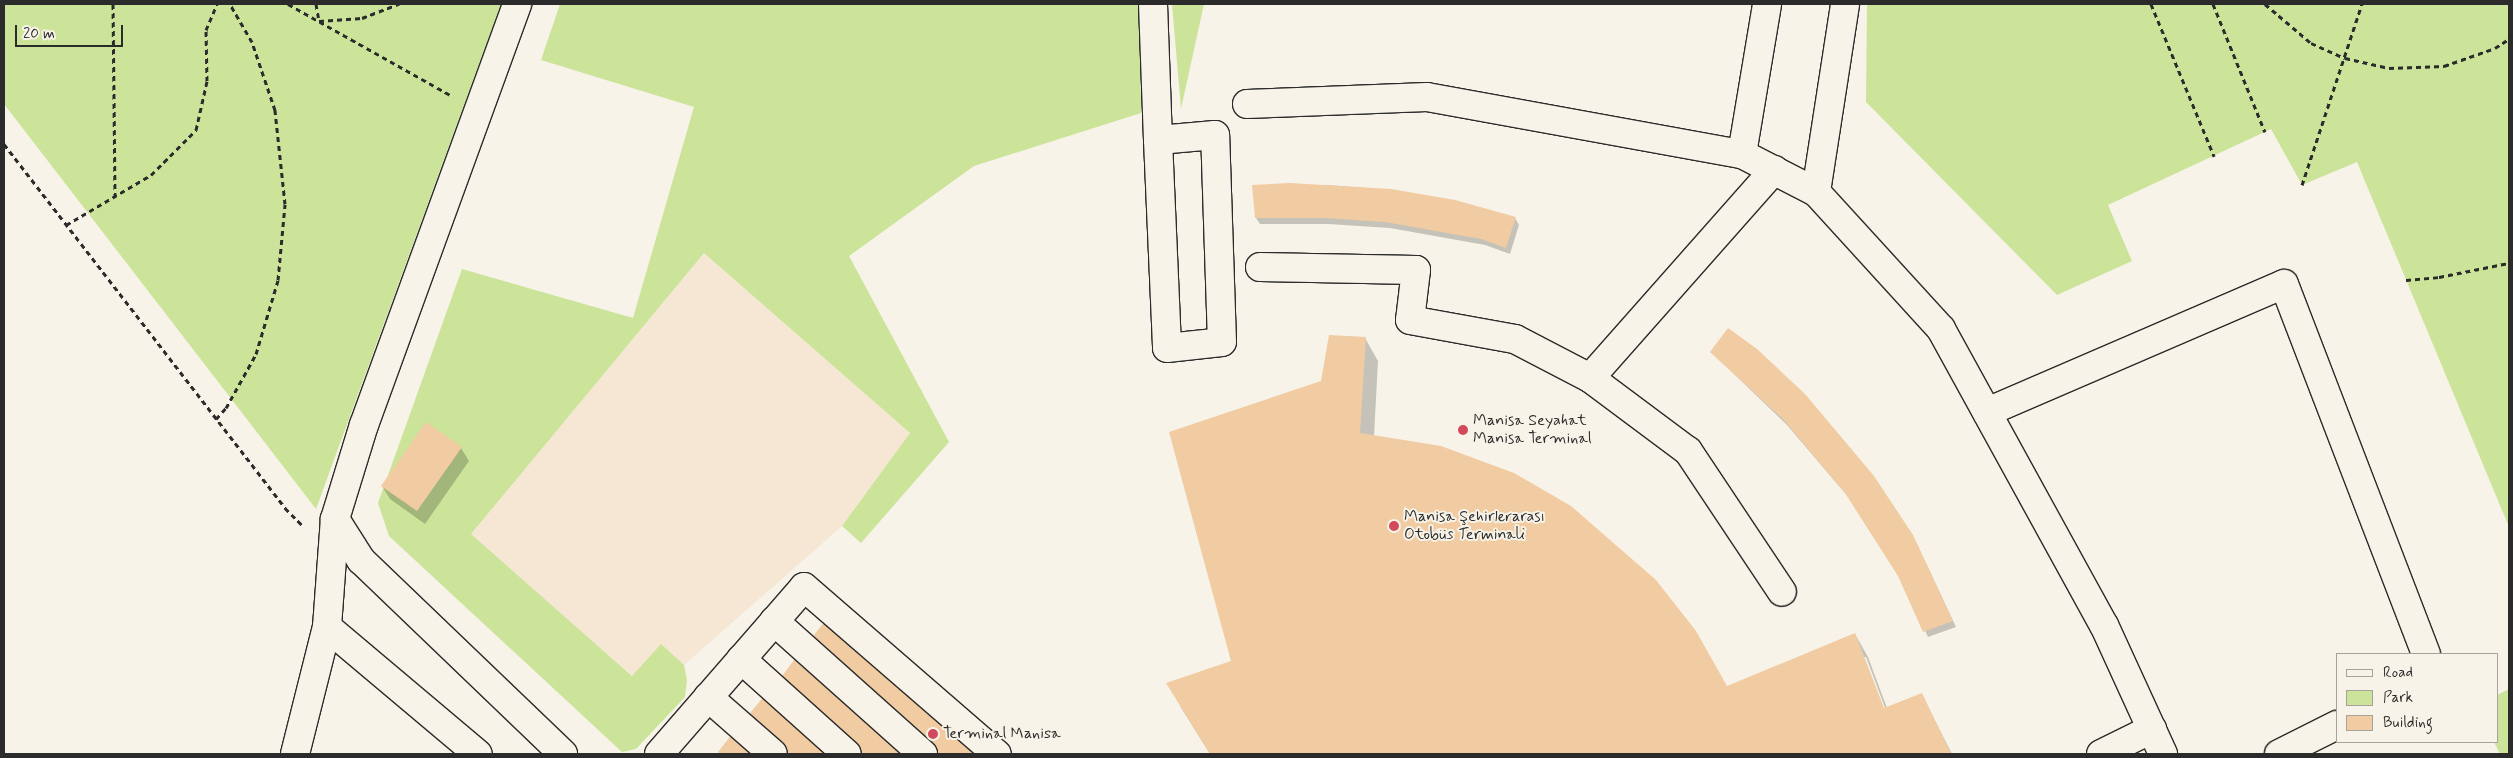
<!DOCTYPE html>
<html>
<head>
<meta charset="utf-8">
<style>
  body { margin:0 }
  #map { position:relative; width:2513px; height:758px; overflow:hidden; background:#f7f3e8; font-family:Mynerve,sans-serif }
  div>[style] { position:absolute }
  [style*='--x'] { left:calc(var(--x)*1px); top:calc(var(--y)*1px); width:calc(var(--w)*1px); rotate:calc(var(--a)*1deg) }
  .built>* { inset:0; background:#f5e7d3 }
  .green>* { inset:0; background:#cbe49a }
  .shadow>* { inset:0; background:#0003 }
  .building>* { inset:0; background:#f1cba1 }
  .path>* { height:3px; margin-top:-1.5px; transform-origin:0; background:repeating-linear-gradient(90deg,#2b2b2b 0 5px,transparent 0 9px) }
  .roads { filter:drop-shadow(1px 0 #2b2b2b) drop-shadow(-1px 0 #2b2b2b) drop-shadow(0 1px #2b2b2b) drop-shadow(0 -1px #2b2b2b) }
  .minor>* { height:28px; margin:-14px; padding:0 14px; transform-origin:14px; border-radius:14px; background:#f7f3e8 }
  .dots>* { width:14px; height:14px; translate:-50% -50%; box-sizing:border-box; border:2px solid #f7f3e8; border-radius:50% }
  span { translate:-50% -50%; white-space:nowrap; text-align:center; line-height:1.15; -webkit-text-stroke:4px #f7f3e8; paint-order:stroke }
  .poi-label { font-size:16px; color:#2b2b2b }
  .left { translate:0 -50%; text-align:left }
  .frame { position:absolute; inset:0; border:5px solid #2b2b2b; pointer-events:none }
  .legend { position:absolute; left:2336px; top:653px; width:162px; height:90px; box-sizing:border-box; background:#f7f3e8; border:1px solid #a5a39c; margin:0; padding:6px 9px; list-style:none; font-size:15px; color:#2b2b2b }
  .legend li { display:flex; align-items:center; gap:10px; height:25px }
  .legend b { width:25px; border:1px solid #a5a39c }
  .scale { position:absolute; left:15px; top:25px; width:108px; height:22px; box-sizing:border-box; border:2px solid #2b2b2b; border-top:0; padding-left:6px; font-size:15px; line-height:18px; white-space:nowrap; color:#2b2b2b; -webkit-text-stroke:4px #f7f3e8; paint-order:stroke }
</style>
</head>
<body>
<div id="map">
  <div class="built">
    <div style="clip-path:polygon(704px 253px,910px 433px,842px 526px,684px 665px,661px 645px,633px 676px,470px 535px)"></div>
  </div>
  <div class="green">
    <div style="clip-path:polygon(4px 4px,501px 4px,316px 509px,4px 104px)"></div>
    <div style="clip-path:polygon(560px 4px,1140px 4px,1141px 113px,974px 166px,849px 256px,949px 442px,861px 543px,842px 526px,910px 433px,704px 253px,471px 534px,632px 676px,661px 644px,684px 665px,687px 680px,685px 697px,636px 749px,622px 752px,389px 536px,378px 503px,462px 269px,633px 318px,694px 107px,541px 60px)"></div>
    <div style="clip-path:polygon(1172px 4px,1204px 4px,1181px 109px)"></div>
    <div style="clip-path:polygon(1867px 4px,2509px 4px,2509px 527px,2357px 162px,2302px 185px,2271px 129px,2108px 205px,2132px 261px,2057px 295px,1866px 102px)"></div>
    <div style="clip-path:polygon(2509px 689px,2509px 754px,2500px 754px,2494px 742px,2497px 742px,2497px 695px)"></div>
  </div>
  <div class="shadow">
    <div style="clip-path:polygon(1328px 185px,1390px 190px,1515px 218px,1519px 225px,1510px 254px,1485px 245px,1390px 228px,1328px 224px,1260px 224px,1256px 218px,1253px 186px)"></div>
    <div style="clip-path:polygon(evenodd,1365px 338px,1378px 361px,1374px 436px,1727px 688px,1855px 634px,1868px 657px,1887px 708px,1922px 695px,1952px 754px,1210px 754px,1180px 706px,1232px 661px,1322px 382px,1365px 338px,1863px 657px,1866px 657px,1887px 713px,1885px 714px,1863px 657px)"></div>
    <div style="clip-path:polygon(1711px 352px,1916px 542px,1956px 627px,1928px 637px,1901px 578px,1850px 499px,1787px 425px)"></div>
    <div style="clip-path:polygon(427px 423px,461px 448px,469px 461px,425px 524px,390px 499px,382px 486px)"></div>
  </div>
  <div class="building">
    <div style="clip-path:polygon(1290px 183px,1391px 189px,1455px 200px,1516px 217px,1506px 248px,1481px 239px,1385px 222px,1324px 218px,1255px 218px,1252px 185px)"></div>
    <div style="clip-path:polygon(1728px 328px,1757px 349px,1805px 394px,1874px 476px,1913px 535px,1953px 621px,1923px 632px,1898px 576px,1845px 493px,1782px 418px,1710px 352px)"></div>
    <div style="clip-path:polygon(1329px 335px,1366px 337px,1360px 433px,1441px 446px,1514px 473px,1571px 506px,1656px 580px,1696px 631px,1727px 686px,1855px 633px,1884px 708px,1922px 693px,1951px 754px,1210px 754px,1166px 683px,1231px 661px,1169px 432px,1321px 381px)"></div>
    <div style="clip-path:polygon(426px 422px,462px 447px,417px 511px,381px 486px)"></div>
    <div style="clip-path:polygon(829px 616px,988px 754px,936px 754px,810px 640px)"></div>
    <div style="clip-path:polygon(797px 656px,911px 754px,860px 754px,779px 680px)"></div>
    <div style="clip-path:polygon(765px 695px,833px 754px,784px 754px,745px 719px)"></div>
    <div style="clip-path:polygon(736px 729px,766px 754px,720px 754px,718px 752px)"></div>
  </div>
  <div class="path">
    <div style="--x:113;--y:4;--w:192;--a:89.4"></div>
    <div style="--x:288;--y:4;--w:186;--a:29.3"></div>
    <div style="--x:316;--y:4;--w:17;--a:80"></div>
    <div style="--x:319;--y:21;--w:43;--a:-4"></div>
    <div style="--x:362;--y:18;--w:40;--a:-21"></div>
    <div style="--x:2151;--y:4;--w:165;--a:67.5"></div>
    <div style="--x:2213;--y:4;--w:138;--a:67.9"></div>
    <div style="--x:2265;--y:4;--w:60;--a:40.3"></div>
    <div style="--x:2311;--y:43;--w:37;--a:24"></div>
    <div style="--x:2345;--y:58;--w:45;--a:12.8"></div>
    <div style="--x:2389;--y:68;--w:55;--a:-2.1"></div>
    <div style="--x:2444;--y:66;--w:54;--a:-19.4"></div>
    <div style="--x:2495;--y:48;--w:17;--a:-33"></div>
    <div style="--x:4;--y:144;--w:460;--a:52.3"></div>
    <div style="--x:285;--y:508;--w:24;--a:45"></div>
    <div style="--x:2302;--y:185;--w:191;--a:-71.7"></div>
    <div style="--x:66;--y:225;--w:99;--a:-30.5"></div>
    <div style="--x:151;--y:175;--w:64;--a:-45"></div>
    <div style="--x:196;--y:130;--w:50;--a:-77.3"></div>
    <div style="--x:207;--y:81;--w:51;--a:-91.1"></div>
    <div style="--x:206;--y:30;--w:28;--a:-67"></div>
    <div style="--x:2406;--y:280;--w:33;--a:-5"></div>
    <div style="--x:2439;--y:277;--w:71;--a:-11.3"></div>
    <div style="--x:216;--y:419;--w:15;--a:-48"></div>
    <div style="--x:226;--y:408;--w:62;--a:-60.9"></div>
    <div style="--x:256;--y:354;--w:77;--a:-73.4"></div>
    <div style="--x:278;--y:280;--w:76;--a:-84.7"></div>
    <div style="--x:285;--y:204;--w:95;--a:-96.1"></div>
    <div style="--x:275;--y:110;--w:72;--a:-108.7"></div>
    <div style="--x:252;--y:42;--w:44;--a:-120.1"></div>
  </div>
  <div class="roads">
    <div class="minor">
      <div style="--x:1153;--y:4;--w:136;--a:87.9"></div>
      <div style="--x:1158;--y:140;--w:208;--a:87.5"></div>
      <div style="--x:1167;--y:348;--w:55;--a:-6.2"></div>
      <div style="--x:1222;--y:342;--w:207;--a:-91.9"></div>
      <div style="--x:1215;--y:135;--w:57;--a:175"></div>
      <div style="--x:1247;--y:104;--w:180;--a:-2.2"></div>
      <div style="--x:1427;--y:97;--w:320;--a:10.3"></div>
      <div style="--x:1742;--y:154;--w:83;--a:27.2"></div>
      <div style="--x:1816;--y:192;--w:185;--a:47.6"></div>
      <div style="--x:1941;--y:329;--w:338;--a:61.2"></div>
      <div style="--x:2104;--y:625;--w:142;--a:65.4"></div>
      <div style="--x:1742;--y:154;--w:152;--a:-80.5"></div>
      <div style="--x:1816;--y:192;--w:190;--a:-81.2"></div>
      <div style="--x:1260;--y:267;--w:156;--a:1.1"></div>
      <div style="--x:1416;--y:270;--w:50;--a:96.8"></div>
      <div style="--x:1410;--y:320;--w:107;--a:10.3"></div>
      <div style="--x:1515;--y:339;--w:85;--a:27.5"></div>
      <div style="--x:1590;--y:378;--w:122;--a:36.7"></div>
      <div style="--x:1688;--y:451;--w:169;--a:56.3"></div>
      <div style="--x:1590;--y:378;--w:278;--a:-48.5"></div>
      <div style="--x:1987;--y:412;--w:323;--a:-23.3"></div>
      <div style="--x:2284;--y:284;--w:396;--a:69"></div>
      <div style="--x:335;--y:519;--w:49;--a:57.6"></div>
      <div style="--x:361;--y:560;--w:280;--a:43.8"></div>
      <div style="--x:774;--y:621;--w:200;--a:41.8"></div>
      <div style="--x:327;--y:627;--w:197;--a:40.1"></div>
      <div style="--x:741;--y:659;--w:142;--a:41.9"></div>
      <div style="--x:708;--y:697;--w:86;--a:41.2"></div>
      <div style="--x:295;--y:754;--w:131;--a:-75.9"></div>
      <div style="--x:327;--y:627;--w:108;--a:-85.8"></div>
      <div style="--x:335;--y:519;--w:98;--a:-72.9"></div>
      <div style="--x:364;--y:425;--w:448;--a:-70"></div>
      <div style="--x:659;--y:754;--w:221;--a:-49"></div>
      <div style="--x:804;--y:587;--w:255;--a:40.9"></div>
      <div style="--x:2101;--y:754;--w:57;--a:-26.1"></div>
      <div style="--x:2279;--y:754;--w:65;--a:-26.6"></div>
    </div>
  </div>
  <div class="dots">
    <div style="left:1463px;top:430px;background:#d1495b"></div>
    <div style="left:1394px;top:526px;background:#d1495b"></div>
    <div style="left:933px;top:734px;background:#d1495b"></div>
  </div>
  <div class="poi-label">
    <span class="left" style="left:1473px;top:430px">Manisa Seyahat<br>Manisa Terminal</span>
    <span class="left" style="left:1404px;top:526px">Manisa Şehirlerarası<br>Otobüs Terminali</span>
    <span class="left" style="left:943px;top:734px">Terminal Manisa</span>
  </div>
  <div class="frame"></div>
  <ul class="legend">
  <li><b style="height:6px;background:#f7f3e8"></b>Road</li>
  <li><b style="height:14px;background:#cbe49a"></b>Park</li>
  <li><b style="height:14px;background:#f1cba1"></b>Building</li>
  </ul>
  <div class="scale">20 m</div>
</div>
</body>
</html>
